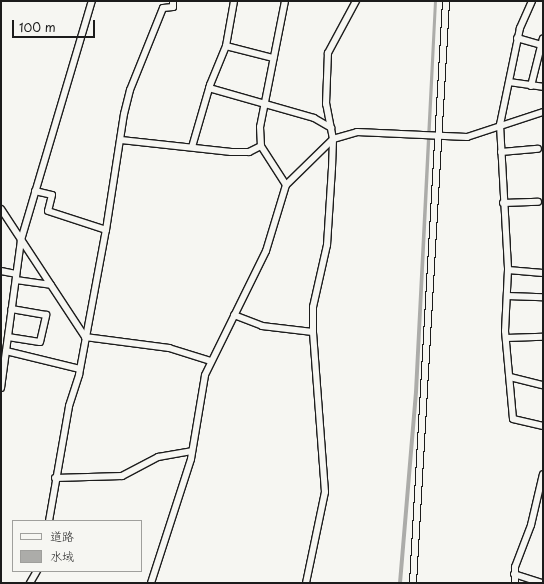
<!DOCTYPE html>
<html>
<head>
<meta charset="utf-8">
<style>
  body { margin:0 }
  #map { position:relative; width:544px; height:584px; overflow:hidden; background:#f6f6f2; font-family:"Playpen Sans","Klee One",sans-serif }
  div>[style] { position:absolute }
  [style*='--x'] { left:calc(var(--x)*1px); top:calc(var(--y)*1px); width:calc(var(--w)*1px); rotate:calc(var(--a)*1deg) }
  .water>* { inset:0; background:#acaca9 }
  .roads { filter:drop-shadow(1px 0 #1c1c1c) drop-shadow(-1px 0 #1c1c1c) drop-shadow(0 1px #1c1c1c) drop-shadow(0 -1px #1c1c1c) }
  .street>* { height:6px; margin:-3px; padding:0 3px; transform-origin:3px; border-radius:3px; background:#f6f6f2 }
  span { translate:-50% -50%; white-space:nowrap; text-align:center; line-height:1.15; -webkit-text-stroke:4px #f6f6f2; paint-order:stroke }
  .frame { position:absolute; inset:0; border:2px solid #1c1c1c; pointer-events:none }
  .legend { position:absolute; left:12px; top:520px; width:130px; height:52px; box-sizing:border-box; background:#f6f6f2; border:1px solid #9f9f9c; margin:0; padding:5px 7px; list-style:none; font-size:12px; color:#1c1c1c }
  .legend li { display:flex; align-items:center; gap:8px; height:20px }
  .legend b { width:20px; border:1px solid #9f9f9c }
  .scale { position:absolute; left:12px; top:20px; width:83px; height:18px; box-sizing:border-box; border:2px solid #1c1c1c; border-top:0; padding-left:5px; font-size:12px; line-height:14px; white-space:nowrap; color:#1c1c1c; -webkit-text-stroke:3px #f6f6f2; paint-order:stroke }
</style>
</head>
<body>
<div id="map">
  <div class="water">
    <div style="clip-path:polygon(434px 1px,437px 1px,418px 392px,402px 583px,398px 583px,414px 392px)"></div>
  </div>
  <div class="roads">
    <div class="street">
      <div style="--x:285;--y:1;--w:128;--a:101.2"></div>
      <div style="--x:260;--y:127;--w:19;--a:87"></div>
      <div style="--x:261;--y:146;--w:46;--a:57.3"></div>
      <div style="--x:532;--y:1;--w:30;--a:114"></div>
      <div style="--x:520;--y:28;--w:99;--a:101.7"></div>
      <div style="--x:500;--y:125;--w:145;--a:86.8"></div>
      <div style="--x:508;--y:270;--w:61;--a:92.8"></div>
      <div style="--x:505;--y:331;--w:88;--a:84.8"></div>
      <div style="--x:513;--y:419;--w:31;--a:13"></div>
      <div style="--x:517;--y:38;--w:26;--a:16"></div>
      <div style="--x:226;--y:46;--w:49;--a:14.3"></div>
      <div style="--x:509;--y:82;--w:34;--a:8"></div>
      <div style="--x:531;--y:86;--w:49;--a:-76"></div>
      <div style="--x:209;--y:88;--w:109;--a:15.9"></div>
      <div style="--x:314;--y:118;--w:20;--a:30"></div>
      <div style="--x:121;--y:140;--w:111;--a:6.2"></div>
      <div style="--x:231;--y:152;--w:18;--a:0"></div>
      <div style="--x:249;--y:152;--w:13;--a:-27"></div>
      <div style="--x:192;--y:147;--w:65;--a:-73.8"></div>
      <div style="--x:210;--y:85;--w:42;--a:-67.7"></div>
      <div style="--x:226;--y:46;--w:46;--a:-79.9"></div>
      <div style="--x:501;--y:152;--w:37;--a:-5"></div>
      <div style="--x:35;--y:191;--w:17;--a:13"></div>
      <div style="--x:52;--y:195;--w:16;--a:104"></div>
      <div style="--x:48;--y:211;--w:61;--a:18.1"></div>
      <div style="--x:503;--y:203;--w:35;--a:-2"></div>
      <div style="--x:1;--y:209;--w:153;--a:56.7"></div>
      <div style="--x:85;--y:337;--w:85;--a:7.5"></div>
      <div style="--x:169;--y:348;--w:44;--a:17.2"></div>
      <div style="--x:508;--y:270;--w:35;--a:5"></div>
      <div style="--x:1;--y:271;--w:15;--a:11"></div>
      <div style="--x:16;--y:280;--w:35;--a:8"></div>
      <div style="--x:507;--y:296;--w:36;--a:2"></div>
      <div style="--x:234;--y:315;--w:30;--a:21"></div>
      <div style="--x:262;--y:326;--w:51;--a:6.7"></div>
      <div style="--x:8;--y:337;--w:32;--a:9"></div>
      <div style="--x:40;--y:342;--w:28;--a:-77"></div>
      <div style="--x:46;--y:315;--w:35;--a:-170"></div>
      <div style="--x:506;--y:338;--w:37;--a:-2"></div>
      <div style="--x:6;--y:351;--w:76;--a:13.7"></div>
      <div style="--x:510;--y:377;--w:34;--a:14"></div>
      <div style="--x:1;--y:388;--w:149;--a:-82.3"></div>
      <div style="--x:21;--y:240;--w:249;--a:-73.5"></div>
      <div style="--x:55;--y:478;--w:67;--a:-1.7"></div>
      <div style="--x:122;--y:476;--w:41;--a:-27.8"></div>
      <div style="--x:158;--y:457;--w:34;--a:-10"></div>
      <div style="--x:49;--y:521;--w:117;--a:-80.1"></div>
      <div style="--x:69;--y:406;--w:33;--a:-72"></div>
      <div style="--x:79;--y:375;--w:147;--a:-79.5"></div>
      <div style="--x:106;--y:230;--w:117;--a:-81.2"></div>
      <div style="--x:124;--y:114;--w:25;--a:-76"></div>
      <div style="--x:130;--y:90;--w:88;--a:-68.1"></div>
      <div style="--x:163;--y:8;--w:10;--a:-6"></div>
      <div style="--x:173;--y:7;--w:6;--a:-90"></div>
      <div style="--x:514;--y:574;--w:28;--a:18"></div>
      <div style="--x:30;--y:583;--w:14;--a:-60"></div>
      <div style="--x:151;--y:583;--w:130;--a:-72.1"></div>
      <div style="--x:191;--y:459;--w:85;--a:-80.5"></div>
      <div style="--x:205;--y:375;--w:138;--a:-63.8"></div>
      <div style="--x:266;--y:251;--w:69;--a:-73.1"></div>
      <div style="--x:286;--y:185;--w:66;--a:-44.4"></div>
      <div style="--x:333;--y:139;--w:25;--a:-16"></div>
      <div style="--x:357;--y:132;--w:110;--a:2.6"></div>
      <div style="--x:467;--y:137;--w:80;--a:-18.2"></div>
      <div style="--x:306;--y:583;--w:93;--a:-78.2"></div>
      <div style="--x:325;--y:492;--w:160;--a:-94.3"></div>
      <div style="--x:313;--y:332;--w:25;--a:-90"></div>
      <div style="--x:313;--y:307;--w:64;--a:-77.3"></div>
      <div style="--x:327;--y:245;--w:77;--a:-86.3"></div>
      <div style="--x:332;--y:168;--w:29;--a:-88"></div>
      <div style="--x:333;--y:139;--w:36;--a:-101"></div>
      <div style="--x:326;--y:104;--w:51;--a:-87.8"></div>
      <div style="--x:328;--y:53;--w:59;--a:-61.7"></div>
      <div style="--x:413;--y:583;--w:583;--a:-86.75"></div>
      <div style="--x:515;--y:583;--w:16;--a:-90"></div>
      <div style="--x:515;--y:567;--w:45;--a:-69.1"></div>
      <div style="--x:531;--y:525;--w:52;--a:-76.8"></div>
    </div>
  </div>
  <div class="frame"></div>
  <ul class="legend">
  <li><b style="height:5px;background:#f6f6f2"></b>道路</li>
  <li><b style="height:11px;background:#acaca9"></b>水域</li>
  </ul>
  <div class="scale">100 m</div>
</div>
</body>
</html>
